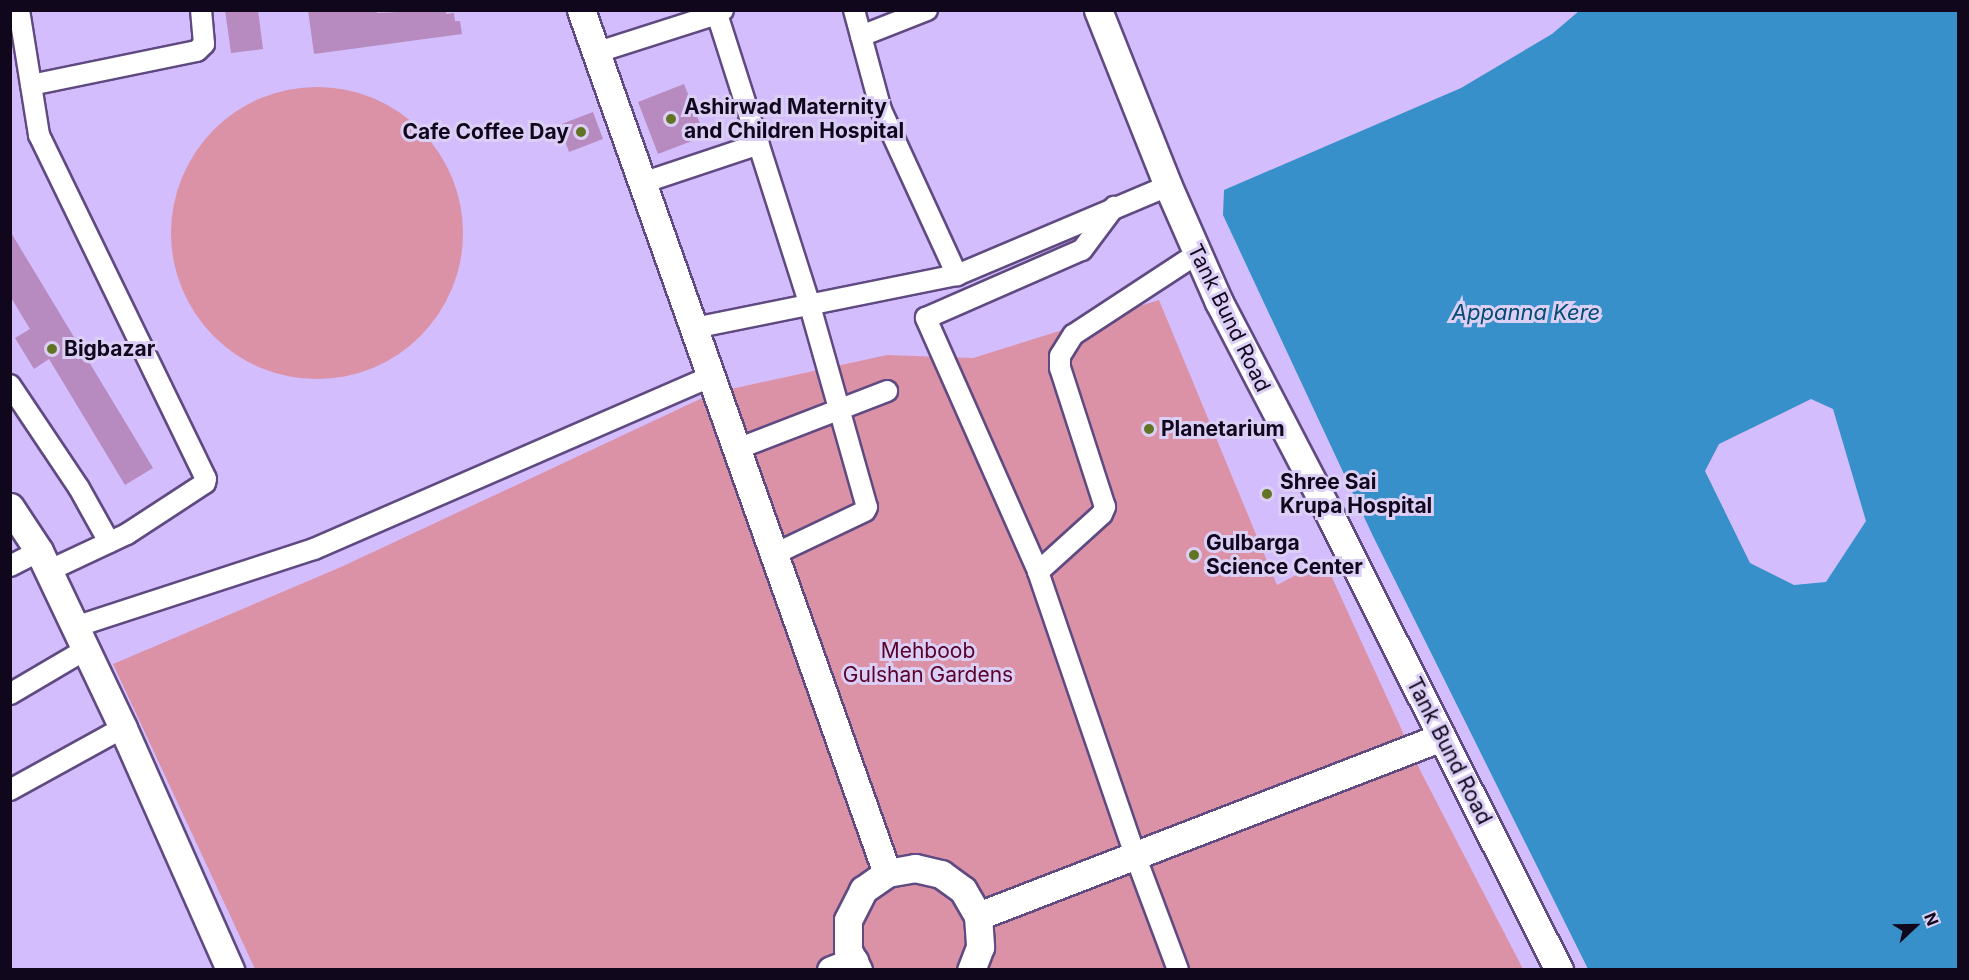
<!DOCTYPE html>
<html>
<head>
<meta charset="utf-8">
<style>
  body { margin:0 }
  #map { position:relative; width:1969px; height:980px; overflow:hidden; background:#d4bdfc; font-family:Inter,sans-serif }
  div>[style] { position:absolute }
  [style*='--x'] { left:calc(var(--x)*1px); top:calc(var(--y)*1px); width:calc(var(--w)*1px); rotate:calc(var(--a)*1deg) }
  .green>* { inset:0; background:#db92a7 }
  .round { border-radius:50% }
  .water>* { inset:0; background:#3790c9 }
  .building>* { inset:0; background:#b78bbf }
  .roads { filter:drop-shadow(2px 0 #5f4a81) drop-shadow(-2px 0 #5f4a81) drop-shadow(0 2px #5f4a81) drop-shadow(0 -2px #5f4a81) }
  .street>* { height:20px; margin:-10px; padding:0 10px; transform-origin:10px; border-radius:10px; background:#fff }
  .secondary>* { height:27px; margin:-13.5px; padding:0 13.5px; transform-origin:13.5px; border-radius:13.5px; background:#fff }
  .dots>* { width:16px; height:16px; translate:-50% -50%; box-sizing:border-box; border:3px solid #dccff5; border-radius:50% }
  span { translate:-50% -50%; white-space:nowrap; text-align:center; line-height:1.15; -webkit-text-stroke:6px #dccff5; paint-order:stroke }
  .poi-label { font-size:21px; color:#10071c; font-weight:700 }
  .left { translate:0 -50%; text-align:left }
  .right { translate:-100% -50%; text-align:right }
  .street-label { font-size:21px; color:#10071c }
  .park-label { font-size:21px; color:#59012a }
  .water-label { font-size:22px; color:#054c72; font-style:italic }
  .frame { position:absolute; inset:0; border:12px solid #10071c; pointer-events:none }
  .north { position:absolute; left:1885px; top:896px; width:60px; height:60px; -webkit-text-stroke:4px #dccff5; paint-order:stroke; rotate:68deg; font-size:16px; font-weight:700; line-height:24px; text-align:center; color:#10071c }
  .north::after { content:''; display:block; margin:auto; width:21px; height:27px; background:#10071c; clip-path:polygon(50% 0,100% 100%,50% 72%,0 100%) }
</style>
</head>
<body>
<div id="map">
  <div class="green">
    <div class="round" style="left:171px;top:87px;width:292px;height:292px"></div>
    <div style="clip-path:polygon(1159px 300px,1277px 585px,1324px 560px,1422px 774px,1523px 969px,255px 969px,113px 664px,341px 567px,713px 393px,887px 355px,973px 358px)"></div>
  </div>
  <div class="water">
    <div style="clip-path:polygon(evenodd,1579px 11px,1958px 11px,1958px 969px,1588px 969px,1372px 534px,1223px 215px,1224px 190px,1461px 88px,1552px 34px,1579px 11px,1811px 399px,1833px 409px,1866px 521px,1826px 582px,1794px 585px,1750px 563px,1705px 471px,1719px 444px,1811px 399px)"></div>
  </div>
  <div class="building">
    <div style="clip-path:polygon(225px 10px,258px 10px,263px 49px,231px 53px)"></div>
    <div style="clip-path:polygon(308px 10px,377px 10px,377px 13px,446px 10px,446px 14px,454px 13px,455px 21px,460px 21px,462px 34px,314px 54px)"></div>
    <div style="clip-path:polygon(684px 84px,705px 136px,658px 154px,638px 102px)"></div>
    <div style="clip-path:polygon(593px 112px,603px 139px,569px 152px,559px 125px)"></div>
    <div style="clip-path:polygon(10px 231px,153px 468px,125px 485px,49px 359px,34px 369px,15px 338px,30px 329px,10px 296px)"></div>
  </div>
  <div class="roads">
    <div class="street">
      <div style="--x:19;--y:10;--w:127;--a:80.9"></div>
      <div style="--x:39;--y:135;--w:382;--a:64.1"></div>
      <div style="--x:206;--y:479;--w:4;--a:104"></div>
      <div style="--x:205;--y:483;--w:93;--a:146.8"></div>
      <div style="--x:127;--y:534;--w:87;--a:154.9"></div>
      <div style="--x:723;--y:10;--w:7;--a:146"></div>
      <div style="--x:717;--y:14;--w:306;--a:72.3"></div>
      <div style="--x:810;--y:306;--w:209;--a:74.2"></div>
      <div style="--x:867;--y:507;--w:4;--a:117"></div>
      <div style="--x:865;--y:511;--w:100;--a:154.5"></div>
      <div style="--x:854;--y:10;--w:104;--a:74.9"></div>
      <div style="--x:881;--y:110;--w:182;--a:65.3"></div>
      <div style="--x:861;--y:36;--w:71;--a:-21.5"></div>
      <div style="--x:595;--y:53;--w:128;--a:-17.7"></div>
      <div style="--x:31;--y:85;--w:169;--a:-11.6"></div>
      <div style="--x:197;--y:51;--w:10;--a:-45"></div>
      <div style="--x:204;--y:44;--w:34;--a:-95"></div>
      <div style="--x:642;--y:183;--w:123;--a:-18.4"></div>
      <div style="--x:694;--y:328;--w:268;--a:-11.4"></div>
      <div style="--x:957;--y:275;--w:229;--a:-22.9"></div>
      <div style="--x:10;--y:385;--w:124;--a:56.2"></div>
      <div style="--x:79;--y:488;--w:62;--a:60.9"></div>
      <div style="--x:737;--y:449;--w:161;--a:-21.1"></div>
      <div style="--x:10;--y:566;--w:33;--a:-27"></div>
      <div style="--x:1038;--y:571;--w:277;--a:-113.9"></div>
      <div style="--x:926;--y:318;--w:170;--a:-23.6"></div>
      <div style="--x:1082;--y:250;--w:54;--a:-53.3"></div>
      <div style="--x:75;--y:627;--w:251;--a:-18.1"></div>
      <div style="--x:314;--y:549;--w:434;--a:-23.5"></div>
      <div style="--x:10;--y:694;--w:87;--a:-30.4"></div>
      <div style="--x:10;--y:790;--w:129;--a:-28.8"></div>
      <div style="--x:1178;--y:970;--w:123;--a:-110.5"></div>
      <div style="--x:1135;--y:855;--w:299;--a:-108.9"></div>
      <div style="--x:1038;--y:572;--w:86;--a:-42.2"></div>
      <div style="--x:1102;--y:514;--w:8;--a:-67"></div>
      <div style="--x:1105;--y:507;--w:146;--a:-107.9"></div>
      <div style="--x:1060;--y:368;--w:12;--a:-90"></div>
      <div style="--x:1060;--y:356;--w:25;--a:-58"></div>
      <div style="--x:1073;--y:335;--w:148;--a:-33.2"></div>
    </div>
    <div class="secondary">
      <div style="--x:581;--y:10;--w:916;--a:70.48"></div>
      <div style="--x:1098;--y:10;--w:189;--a:68.3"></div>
      <div style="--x:1168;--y:186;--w:127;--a:66.3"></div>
      <div style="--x:1219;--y:302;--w:245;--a:62.5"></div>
      <div style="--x:1332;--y:519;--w:505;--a:63.28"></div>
      <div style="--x:10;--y:507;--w:53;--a:56.6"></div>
      <div style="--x:39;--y:551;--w:196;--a:64.6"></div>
      <div style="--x:123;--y:728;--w:265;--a:66.1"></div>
      <div style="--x:978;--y:916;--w:497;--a:-21.1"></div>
      <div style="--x:831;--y:970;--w:25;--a:-21"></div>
      <div style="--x:858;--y:970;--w:22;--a:-117"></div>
      <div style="--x:848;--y:950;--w:30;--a:-90"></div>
      <div style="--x:848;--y:920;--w:34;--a:-63"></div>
      <div style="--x:863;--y:890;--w:29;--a:-35"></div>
      <div style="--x:887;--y:873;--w:28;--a:-10"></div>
      <div style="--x:915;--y:868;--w:27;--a:13"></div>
      <div style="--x:941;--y:874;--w:27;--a:36"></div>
      <div style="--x:963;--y:890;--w:30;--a:60"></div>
      <div style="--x:978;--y:916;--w:31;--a:86"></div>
      <div style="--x:980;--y:947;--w:25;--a:111"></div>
    </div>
  </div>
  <div class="dots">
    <div style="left:671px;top:119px;background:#627423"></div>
    <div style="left:581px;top:132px;background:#627423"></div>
    <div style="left:52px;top:349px;background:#627423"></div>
    <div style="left:1149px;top:429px;background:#627423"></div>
    <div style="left:1267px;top:494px;background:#627423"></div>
    <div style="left:1194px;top:555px;background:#627423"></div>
  </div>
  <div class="poi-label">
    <span class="left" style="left:684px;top:119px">Ashirwad Maternity<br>and Children Hospital</span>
    <span class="right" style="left:569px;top:132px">Cafe Coffee Day</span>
    <span class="left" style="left:64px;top:349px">Bigbazar</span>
    <span class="left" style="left:1161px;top:429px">Planetarium</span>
    <span class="left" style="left:1280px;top:494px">Shree Sai<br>Krupa Hospital</span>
    <span class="left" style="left:1206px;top:555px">Gulbarga<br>Science Center</span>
  </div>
  <div class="street-label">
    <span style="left:1229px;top:318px;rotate:64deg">Tank Bund Road</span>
    <span style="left:1449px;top:751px;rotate:63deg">Tank Bund Road</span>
  </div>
  <div class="park-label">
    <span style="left:928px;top:663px">Mehboob<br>Gulshan Gardens</span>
  </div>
  <div class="water-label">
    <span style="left:1526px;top:313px">Appanna Kere</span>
  </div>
  <div class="frame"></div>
  <div class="north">N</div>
</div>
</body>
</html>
